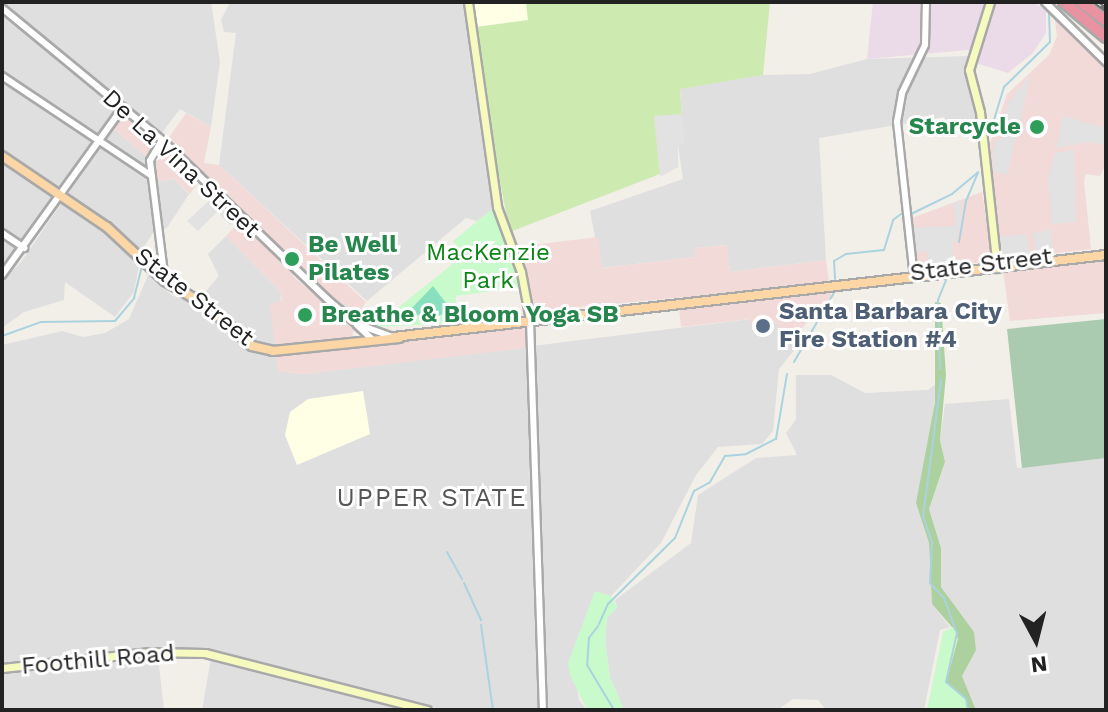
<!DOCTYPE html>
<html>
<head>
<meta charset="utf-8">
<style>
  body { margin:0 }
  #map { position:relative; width:1108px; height:712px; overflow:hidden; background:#f2efe9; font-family:"Work Sans",sans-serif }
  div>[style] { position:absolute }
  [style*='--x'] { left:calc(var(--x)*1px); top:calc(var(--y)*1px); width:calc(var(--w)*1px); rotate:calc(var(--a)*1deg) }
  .residential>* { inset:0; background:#e0dfdf }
  .commercial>* { inset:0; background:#f2dad9 }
  .industrial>* { inset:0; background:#ebdbe8 }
  .education>* { inset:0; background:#ffffe5 }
  .grass>* { inset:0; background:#cdebb0 }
  .forest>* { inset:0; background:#add19e }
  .cemetery>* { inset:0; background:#aacbaf }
  .park>* { inset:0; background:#c8facc }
  .pitch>* { inset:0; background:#88e0be }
  .parking>* { inset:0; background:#e2e2e2 }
  .stream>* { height:2px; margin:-1px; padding:0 1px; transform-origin:1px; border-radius:1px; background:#aad3df }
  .roads { filter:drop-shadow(2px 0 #a9a9a9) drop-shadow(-2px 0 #a9a9a9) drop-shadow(0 2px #a9a9a9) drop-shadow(0 -2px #a9a9a9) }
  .tertiary>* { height:6px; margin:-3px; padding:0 3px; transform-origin:3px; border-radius:3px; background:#fff }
  .secondary>* { height:7px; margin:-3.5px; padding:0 3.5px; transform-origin:3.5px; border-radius:3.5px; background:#f7fabf }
  .primary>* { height:8px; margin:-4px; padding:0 4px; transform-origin:4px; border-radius:4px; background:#fcd6a4 }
  .motorway>* { height:10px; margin:-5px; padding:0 5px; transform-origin:5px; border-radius:5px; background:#e892a2 }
  .rail>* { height:5px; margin-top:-2.5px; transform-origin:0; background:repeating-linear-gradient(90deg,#fff 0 6px,#707070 0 12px); box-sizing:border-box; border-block:2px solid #707070 }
  .dots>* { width:22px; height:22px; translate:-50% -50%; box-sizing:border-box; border:4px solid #fff; border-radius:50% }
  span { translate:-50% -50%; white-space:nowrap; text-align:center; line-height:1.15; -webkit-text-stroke:6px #fff; paint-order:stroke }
  .leisure-label { font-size:24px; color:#27864d; font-weight:700 }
  .right { translate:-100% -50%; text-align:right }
  .left { translate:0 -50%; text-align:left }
  .street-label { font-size:24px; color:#222 }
  .park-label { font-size:24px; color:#0c8416 }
  .service-label { font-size:24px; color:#4e5e75; font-weight:700 }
  .neighbourhood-label { font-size:26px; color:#555; letter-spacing:2px }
  .frame { position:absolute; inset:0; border:4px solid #222; pointer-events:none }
  .north { position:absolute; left:996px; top:600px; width:80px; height:80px; -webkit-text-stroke:6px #fff; paint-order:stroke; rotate:173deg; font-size:22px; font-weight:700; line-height:32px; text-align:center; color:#222 }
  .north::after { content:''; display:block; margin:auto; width:28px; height:36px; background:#222; clip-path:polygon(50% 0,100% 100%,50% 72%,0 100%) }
</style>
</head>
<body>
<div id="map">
  <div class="residential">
    <div style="clip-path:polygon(2px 2px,211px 2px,220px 62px,211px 127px,180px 109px,161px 134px,122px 101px,62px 189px,2px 148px)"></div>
    <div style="clip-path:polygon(230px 2px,465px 2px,492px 209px,477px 221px,466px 218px,367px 301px,219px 165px,236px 33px,224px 32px,221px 20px)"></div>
    <div style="clip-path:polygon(968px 56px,978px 126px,951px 130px,944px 117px,819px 138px,826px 260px,730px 272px,726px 245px,695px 248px,695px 257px,601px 268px,590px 211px,683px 179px,678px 145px,684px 144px,680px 88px,763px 75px,810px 74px,867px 59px)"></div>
    <div style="clip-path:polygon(113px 128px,147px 157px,156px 181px,174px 179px,189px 194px,167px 228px,155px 230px,142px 250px,134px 292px,115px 317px,65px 282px,64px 300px,24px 312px,2px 328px,2px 281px,21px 262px)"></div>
    <div style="clip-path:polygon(2px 161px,56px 198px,2px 270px)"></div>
    <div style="clip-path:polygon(226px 236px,281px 292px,278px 371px,304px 374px,751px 319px,752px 324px,777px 321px,779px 331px,802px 328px,803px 339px,779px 369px,773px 431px,762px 444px,718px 447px,696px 475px,661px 543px,611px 596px,595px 592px,573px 651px,579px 700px,587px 710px,444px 710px,204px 648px,157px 648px,164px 710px,2px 710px,2px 345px,62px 331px,83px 337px,105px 333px,129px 319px,149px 273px,171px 295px,195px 304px,219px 276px,208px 254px)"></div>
    <div style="clip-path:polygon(796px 375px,831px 375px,865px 393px,928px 390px,937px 383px,926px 470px,916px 503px,929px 543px,932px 604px,950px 627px,940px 630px,924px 710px,826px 710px,818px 700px,793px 699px,777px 710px,624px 710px,610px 678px,605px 640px,607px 618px,617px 607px,615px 600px,691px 543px,698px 495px,756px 458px,797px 455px,786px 433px,796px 419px)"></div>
    <div style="clip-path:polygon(1009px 399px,1017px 468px,1106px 458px,1106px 710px,976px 710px,962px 676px,974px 633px,941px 587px,941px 548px,929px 509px,945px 463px,940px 440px,945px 404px)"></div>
    <div style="clip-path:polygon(211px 658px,406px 710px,202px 710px)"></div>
  </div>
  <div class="commercial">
    <div style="clip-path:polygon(1054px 14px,1106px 70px,1104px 168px,1100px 176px,1086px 174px,1084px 181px,1091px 249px,1000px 260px,988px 149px,1007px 94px,1049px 55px,1057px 36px)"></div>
    <div style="clip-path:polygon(123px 113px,161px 149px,186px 113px,211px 127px,204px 163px,219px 165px,366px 302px,357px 316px,301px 270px,293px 276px,354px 329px,349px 348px,525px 327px,528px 348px,304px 374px,278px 371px,270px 305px,282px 300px,281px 292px,226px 236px,245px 216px,203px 174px,190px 194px,174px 179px,156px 181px,147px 157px,113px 128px)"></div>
    <div style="clip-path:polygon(982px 192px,993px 261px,915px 270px,909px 219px)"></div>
    <div style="clip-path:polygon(598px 237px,602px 268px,695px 257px,694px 248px,727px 245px,730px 272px,826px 260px,831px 297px,802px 328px,779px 331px,777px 321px,751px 324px,750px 319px,681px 327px,679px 309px,700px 306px,699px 296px,534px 311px,516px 247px)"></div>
    <div style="clip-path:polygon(1106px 258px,1106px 313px,1010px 321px,1003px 271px)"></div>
  </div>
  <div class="industrial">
    <div style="clip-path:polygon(873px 2px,1033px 2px,1046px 10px,1046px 33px,1033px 53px,1008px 73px,979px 64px,968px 50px,867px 59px)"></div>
  </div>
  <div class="education">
    <div style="clip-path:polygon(473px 2px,526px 2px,528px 20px,476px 27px)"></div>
    <div style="clip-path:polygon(363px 391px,370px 434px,297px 465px,285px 435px,290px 412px,308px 399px)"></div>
  </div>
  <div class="grass">
    <div style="clip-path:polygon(526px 2px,770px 2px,763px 75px,680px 89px,684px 145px,678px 146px,678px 167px,510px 232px,483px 96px,476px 27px,528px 20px)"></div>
  </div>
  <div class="forest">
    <div style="clip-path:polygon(935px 302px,941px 303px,946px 375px,940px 440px,945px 462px,929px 509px,941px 548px,941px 587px,974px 632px,976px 650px,962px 676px,976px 710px,968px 710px,966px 699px,946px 682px,957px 633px,932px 604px,929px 543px,916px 503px,935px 402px)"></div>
  </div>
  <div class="cemetery">
    <div style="clip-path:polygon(1106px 319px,1106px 458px,1022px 468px,1007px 329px)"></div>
  </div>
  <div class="park">
    <div style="clip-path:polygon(492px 209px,521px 287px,456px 296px,454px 323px,374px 327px,464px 255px,453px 241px)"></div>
    <div style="clip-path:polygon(595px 591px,611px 596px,617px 607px,607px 618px,605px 641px,610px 678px,624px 710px,587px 710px,570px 675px,568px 663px)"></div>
    <div style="clip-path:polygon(953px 627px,958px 639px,946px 682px,966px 699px,968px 710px,927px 710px,943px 632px)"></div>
  </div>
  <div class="pitch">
    <div style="clip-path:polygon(433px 286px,452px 311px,426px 320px,410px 310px)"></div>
  </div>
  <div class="parking">
    <div style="clip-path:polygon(1031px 75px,1007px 175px,993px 171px,993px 151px,996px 140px,1001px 140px,1008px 103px)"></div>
    <div style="clip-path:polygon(682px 114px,684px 145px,678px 146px,678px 167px,660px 177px,654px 116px)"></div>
    <div style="clip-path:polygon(1063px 116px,1106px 128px,1106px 145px,1088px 142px,1056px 148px)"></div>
    <div style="clip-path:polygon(1074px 150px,1076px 222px,1052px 224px,1048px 178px,1055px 153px)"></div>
    <div style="clip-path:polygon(213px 197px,237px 221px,230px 225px,217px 212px,198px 231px,187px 221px)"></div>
    <div style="clip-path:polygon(961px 200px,961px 226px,952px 247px,955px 265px,930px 268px,927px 251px,914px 253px,911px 228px,956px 226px,953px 203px)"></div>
    <div style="clip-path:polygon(1051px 230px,1053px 251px,1002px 257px,1000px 237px,1026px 234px,1029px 251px,1035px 250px,1033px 233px)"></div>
  </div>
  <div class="stream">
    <div style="--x:990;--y:133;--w:48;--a:-73.1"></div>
    <div style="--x:1004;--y:87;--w:64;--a:-44.4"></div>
    <div style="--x:1050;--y:42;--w:28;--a:-92"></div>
    <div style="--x:911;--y:214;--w:46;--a:-26"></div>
    <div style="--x:952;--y:194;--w:34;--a:-40"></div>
    <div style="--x:959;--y:242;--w:42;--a:-80.3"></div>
    <div style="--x:966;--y:201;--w:30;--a:-67"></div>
    <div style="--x:835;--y:279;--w:18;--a:-93"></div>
    <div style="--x:834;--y:261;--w:14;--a:-30"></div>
    <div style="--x:846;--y:254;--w:38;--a:-6"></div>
    <div style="--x:884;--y:250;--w:31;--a:-73"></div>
    <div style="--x:893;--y:220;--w:10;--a:-37"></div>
    <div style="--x:2;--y:336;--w:41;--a:-19.7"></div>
    <div style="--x:41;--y:322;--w:74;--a:-0.8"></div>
    <div style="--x:115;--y:321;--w:30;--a:-50"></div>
    <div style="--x:134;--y:298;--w:33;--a:-76"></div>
    <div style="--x:794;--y:362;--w:82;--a:-60"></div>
    <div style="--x:940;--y:369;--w:69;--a:-91.7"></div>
    <div style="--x:938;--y:300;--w:24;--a:-68"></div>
    <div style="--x:941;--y:380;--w:137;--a:97.5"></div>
    <div style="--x:923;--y:516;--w:28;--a:71"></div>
    <div style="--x:932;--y:542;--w:41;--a:92.8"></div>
    <div style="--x:930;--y:583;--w:21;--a:47"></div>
    <div style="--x:944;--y:598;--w:37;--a:70"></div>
    <div style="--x:957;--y:633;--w:50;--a:102.7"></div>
    <div style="--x:946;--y:682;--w:26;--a:40"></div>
    <div style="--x:966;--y:699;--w:11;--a:80"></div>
    <div style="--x:447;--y:552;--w:31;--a:61"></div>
    <div style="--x:464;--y:583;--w:41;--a:65.3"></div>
    <div style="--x:599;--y:624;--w:22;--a:-66"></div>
    <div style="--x:608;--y:604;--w:94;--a:-44.6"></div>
    <div style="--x:675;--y:538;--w:51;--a:-68"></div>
    <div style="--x:694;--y:491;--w:18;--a:-29"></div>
    <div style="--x:710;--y:482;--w:30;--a:-60"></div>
    <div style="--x:725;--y:456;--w:21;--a:-5"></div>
    <div style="--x:746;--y:454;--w:34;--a:-27"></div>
    <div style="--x:776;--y:439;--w:66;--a:-80.4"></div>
    <div style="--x:481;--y:625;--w:86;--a:82"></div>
    <div style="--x:598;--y:626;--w:15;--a:127"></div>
    <div style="--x:589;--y:638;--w:27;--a:94"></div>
    <div style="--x:587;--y:665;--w:52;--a:59"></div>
  </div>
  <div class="roads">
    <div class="tertiary">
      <div style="--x:1045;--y:2;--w:86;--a:44.5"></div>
      <div style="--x:2;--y:8;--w:207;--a:39.5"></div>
      <div style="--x:162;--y:140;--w:229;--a:43.9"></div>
      <div style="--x:327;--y:299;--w:39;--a:40"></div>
      <div style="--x:357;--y:324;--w:38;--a:20"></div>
      <div style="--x:2;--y:76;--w:180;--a:33.7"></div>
      <div style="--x:162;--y:140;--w:24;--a:120"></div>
      <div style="--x:150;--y:161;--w:121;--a:82.9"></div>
      <div style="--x:2;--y:233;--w:27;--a:34"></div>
      <div style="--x:2;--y:275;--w:207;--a:-54.2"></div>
      <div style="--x:914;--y:278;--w:157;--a:-96.2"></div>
      <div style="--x:897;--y:122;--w:29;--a:-80"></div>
      <div style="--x:902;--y:93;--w:53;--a:-64.4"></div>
      <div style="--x:925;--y:45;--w:43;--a:-88.7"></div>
      <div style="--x:530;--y:320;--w:390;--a:88.1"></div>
      <div style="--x:357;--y:325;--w:21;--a:43"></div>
    </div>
    <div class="secondary">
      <div style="--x:468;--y:2;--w:207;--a:81.9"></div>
      <div style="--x:497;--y:207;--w:69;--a:69.7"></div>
      <div style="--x:521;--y:272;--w:49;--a:79.4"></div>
      <div style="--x:990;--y:2;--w:71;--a:107.2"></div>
      <div style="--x:969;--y:70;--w:43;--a:75.3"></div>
      <div style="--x:980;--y:112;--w:157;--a:83.8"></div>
      <div style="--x:2;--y:668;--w:149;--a:-6.2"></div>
      <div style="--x:150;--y:652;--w:55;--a:1"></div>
      <div style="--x:205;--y:653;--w:229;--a:14.4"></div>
    </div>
    <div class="primary">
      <div style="--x:2;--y:156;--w:127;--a:34.1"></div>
      <div style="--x:107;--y:227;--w:79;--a:43"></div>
      <div style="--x:165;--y:281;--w:49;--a:30.8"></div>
      <div style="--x:207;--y:306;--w:60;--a:41.6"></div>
      <div style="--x:252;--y:346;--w:22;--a:13"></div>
      <div style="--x:273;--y:351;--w:127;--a:-5.9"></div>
      <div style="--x:394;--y:337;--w:717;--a:-6.57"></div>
    </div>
    <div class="motorway">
      <div style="--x:1064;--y:2;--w:55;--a:39.8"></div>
      <div style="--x:1081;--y:2;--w:31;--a:37"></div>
    </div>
  </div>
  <div class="rail">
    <div style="--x:1096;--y:2;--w:12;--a:35"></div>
  </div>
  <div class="dots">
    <div style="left:1037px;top:127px;background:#2e9e5b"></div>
    <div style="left:292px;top:259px;background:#2e9e5b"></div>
    <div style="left:305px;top:315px;background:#2e9e5b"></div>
    <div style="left:763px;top:326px;background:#5c6f8a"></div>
  </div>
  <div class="leisure-label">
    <span class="right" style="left:1021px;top:127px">Starcycle</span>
    <span class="left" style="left:308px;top:259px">Be Well<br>Pilates</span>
    <span class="left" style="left:321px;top:315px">Breathe &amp; Bloom Yoga SB</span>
  </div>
  <div class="street-label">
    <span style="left:181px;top:164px;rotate:43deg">De La Vina Street</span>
    <span style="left:981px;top:265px;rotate:-7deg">State Street</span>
    <span style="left:194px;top:297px;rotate:38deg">State Street</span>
    <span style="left:98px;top:660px;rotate:-5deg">Foothill Road</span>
  </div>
  <div class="park-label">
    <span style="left:488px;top:267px">MacKenzie<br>Park</span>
  </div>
  <div class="service-label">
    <span class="left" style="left:779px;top:326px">Santa Barbara City<br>Fire Station #4</span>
  </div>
  <div class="neighbourhood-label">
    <span style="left:432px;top:498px">UPPER STATE</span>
  </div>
  <div class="frame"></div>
  <div class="north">N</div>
</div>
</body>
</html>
